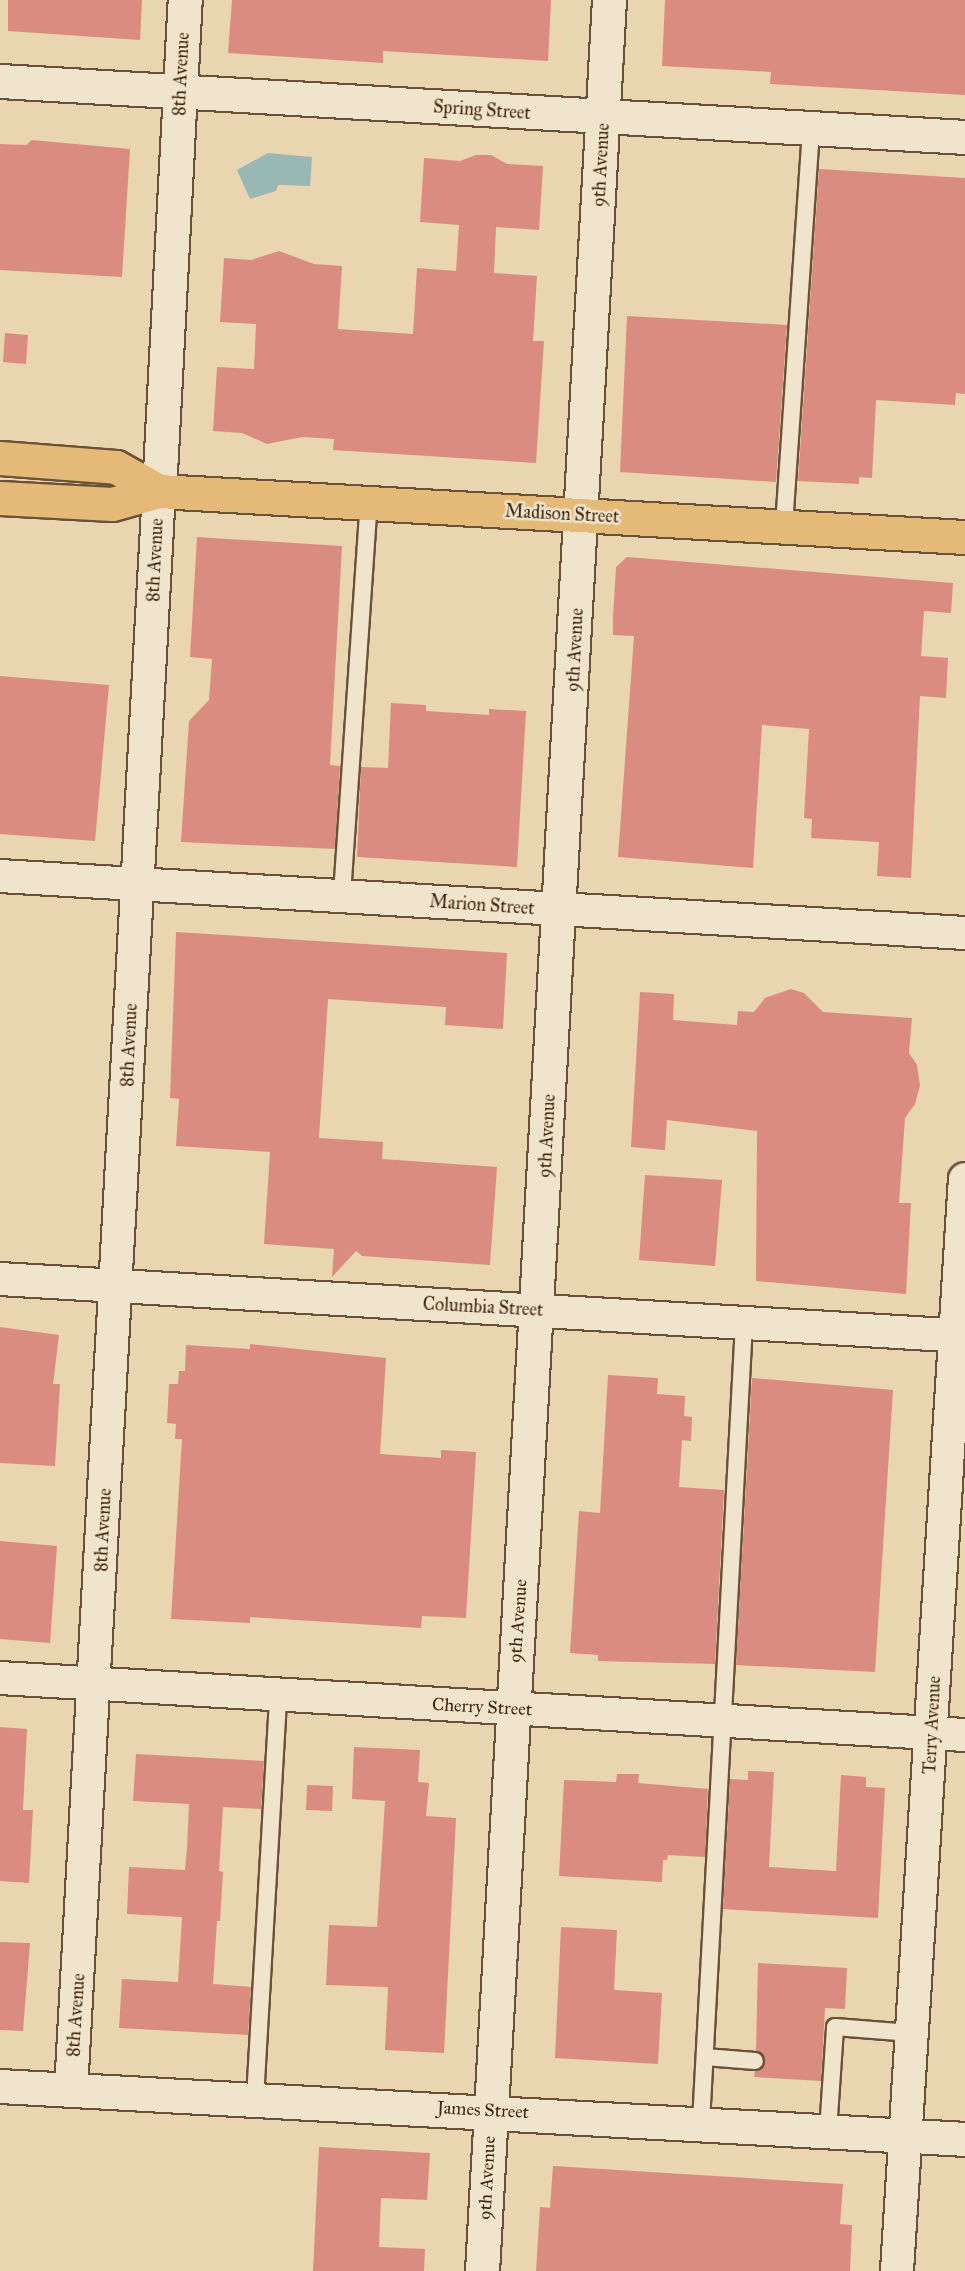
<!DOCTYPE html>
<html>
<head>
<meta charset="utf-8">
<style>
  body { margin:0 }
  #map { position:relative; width:965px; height:2271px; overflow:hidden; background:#ead5b1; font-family:"IM FELL Great Primer",serif }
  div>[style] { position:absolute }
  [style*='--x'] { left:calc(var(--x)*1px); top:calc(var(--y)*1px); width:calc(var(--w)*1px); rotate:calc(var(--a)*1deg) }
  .water>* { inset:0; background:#99b7b3 }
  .building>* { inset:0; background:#d98c7f }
  .roads { filter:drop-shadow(2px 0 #6a5137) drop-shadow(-2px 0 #6a5137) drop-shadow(0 2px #6a5137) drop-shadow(0 -2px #6a5137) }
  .lane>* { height:16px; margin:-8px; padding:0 8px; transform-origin:8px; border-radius:8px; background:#f1e4cc }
  .street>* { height:32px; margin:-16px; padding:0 16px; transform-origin:16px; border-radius:16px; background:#f1e4cc }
  .secondary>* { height:33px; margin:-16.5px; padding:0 16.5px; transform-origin:16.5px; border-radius:16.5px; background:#f1e4cc }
  .primary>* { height:33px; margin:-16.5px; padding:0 16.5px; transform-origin:16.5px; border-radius:16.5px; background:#e5ba78 }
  span { translate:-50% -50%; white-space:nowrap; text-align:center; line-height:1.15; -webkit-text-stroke:5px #f1e4cc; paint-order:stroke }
  .street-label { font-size:18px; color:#40250e }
</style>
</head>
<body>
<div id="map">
  <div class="water">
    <div style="clip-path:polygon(268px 153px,312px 157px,310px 186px,278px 185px,276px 191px,250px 199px,237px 170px)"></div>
  </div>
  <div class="building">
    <div style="clip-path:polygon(8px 0,142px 0,140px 40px,8px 31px)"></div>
    <div style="clip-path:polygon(232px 0,551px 0,548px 61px,383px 51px,383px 63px,228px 53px)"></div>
    <div style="clip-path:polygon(665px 0,965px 0,965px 95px,770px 84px,771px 72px,662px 66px)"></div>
    <div style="clip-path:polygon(32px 140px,130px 149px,122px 277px,0 270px,0 144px,26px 145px)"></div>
    <div style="clip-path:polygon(476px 155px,491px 155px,507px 164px,543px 166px,539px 230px,496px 227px,494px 273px,537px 276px,533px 341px,544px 341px,536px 463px,333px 450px,334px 439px,302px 437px,267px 444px,242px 433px,213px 431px,217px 367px,254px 369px,256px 324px,220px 322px,224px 258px,251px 260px,279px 251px,314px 264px,342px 266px,338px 329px,413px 334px,417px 268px,456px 271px,459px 225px,420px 222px,424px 158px,460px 161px)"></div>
    <div style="clip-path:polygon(819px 169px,965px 178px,965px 394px,956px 393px,955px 405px,876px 400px,872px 478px,859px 477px,859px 484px,798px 481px)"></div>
    <div style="clip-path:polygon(627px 316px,787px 325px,776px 482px,620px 472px)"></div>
    <div style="clip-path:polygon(5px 333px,28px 335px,26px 364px,3px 362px)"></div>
    <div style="clip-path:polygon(197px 537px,342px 546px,330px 765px,340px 766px,335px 849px,181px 842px,189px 721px,209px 700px,212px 659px,190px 657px)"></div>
    <div style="clip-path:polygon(627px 557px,953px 583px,951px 613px,924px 611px,921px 656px,948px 658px,946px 698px,920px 696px,911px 878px,877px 876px,879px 842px,811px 838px,812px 819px,804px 818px,809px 729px,762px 725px,753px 868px,618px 857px,634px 636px,613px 635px,613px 617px,616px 567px)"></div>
    <div style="clip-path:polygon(0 676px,109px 685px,95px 841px,0 834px)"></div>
    <div style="clip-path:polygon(391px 703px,426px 705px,426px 711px,489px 715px,489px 709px,526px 711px,517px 867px,357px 857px,361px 767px,388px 768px)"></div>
    <div style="clip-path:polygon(176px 932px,507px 953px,503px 1029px,445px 1025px,446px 1007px,328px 999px,319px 1138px,383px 1142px,382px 1159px,497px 1167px,490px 1265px,362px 1256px,356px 1251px,332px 1277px,334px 1249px,264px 1244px,270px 1152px,176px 1146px,179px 1099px,170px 1098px)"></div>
    <div style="clip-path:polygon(791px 989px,804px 993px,823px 1012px,912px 1018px,909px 1053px,917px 1065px,920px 1085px,915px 1104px,905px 1118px,899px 1203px,911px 1203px,906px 1294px,756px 1281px,757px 1131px,667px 1120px,665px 1150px,631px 1147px,640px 992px,674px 994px,673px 1020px,737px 1025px,738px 1011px,754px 1012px,765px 998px)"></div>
    <div style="clip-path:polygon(645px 1175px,722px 1180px,715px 1266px,639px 1260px)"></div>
    <div style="clip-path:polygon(0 1327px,59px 1335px,53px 1384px,60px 1384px,55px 1466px,0 1463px)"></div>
    <div style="clip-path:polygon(250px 1344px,386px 1358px,380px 1454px,441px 1458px,441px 1450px,476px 1452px,466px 1618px,422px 1616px,421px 1628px,250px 1617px,250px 1623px,171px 1619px,182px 1439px,175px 1439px,176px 1424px,167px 1423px,169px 1384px,178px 1384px,179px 1371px,185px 1371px,186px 1345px,250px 1349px)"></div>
    <div style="clip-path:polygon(608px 1375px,658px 1378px,657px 1394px,685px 1396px,684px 1416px,692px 1417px,691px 1441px,682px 1440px,679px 1487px,724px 1490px,715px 1664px,598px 1661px,598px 1655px,570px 1653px,579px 1511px,600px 1513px)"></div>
    <div style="clip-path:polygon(752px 1378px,893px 1390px,875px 1672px,736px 1665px)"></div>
    <div style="clip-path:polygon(0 1541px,57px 1546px,50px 1643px,0 1639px)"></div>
    <div style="clip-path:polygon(0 1727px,27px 1729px,23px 1810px,33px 1810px,29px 1883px,0 1881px)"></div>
    <div style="clip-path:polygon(354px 1747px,420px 1750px,418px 1782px,429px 1783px,426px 1816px,456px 1818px,444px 2053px,385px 2050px,388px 1987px,326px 1985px,329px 1925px,377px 1927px,385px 1801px,352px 1799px)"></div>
    <div style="clip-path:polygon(136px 1754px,264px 1761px,261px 1809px,223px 1807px,219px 1871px,223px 1872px,220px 1921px,217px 1921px,213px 1984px,251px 1987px,248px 2035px,119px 2028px,122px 1979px,178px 1982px,182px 1917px,127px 1914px,129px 1867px,185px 1870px,187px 1848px,189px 1804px,133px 1801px)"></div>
    <div style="clip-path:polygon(748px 1771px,774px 1772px,769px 1867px,836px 1871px,841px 1775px,866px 1777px,866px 1787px,885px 1788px,878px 1918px,723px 1909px,730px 1779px,748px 1780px)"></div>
    <div style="clip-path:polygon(617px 1774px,639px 1774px,638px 1783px,708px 1789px,705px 1857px,668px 1855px,667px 1860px,663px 1860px,662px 1882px,559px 1876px,564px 1780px,616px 1782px)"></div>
    <div style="clip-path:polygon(307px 1785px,333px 1786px,332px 1811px,306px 1810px)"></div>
    <div style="clip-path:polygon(561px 1927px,617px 1930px,614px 1990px,662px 1993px,658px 2064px,555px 2058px)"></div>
    <div style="clip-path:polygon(0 1942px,30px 1943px,23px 2031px,0 2030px)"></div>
    <div style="clip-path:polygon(758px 1963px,847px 1968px,845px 2009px,825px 2008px,821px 2081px,754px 2077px,755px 2071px,765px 2061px,756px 2051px)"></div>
    <div style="clip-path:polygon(319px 2147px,430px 2153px,427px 2200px,381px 2198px,379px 2247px,425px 2249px,424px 2271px,313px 2271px)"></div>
    <div style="clip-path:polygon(553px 2166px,843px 2184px,840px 2224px,852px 2225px,850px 2271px,536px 2271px,540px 2207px,550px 2208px)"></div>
  </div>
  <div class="roads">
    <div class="lane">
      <div style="--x:784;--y:526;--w:399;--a:-86.1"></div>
      <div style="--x:342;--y:895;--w:393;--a:-86.1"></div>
      <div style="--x:705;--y:2057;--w:50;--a:4.6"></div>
      <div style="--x:255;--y:2099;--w:405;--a:-86.7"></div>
      <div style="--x:701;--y:2123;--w:801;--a:-86.92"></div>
      <div style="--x:828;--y:2131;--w:104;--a:-86.1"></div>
      <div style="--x:835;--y:2027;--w:76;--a:4.5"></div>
    </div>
    <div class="street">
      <div style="--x:0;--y:876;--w:967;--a:3.38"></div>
      <div style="--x:0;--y:1279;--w:967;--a:3.38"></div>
      <div style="--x:0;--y:1678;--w:967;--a:3.38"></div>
      <div style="--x:71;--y:2090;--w:1601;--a:-86.85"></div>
      <div style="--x:897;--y:2271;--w:1094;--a:-86.44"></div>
    </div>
    <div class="secondary">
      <div style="--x:0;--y:81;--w:967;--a:3.32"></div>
      <div style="--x:159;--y:491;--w:492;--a:-87"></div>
      <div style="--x:0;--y:2086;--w:966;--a:3.14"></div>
      <div style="--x:482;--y:2271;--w:2275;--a:-86.8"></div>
    </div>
    <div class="primary">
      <div style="--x:0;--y:458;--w:116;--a:4.4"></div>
      <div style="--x:116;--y:467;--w:49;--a:29.2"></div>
      <div style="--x:0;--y:498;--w:112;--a:3.1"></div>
      <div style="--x:112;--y:504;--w:49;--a:-15.5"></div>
      <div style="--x:159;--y:491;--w:807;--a:3.27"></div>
    </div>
  </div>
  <div class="street-label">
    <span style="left:181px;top:74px;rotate:-87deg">8th Avenue</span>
    <span style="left:482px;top:110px;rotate:4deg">Spring Street</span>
    <span style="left:601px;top:165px;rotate:-87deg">9th Avenue</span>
    <span style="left:562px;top:514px;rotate:3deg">Madison Street</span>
    <span style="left:155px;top:560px;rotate:-87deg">8th Avenue</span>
    <span style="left:575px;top:650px;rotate:-87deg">9th Avenue</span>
    <span style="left:482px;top:905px;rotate:4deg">Marion Street</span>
    <span style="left:129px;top:1045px;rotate:-87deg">8th Avenue</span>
    <span style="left:547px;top:1136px;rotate:-87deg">9th Avenue</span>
    <span style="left:483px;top:1307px;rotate:3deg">Columbia Street</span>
    <span style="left:103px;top:1530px;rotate:-87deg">8th Avenue</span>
    <span style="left:518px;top:1621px;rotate:-86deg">9th Avenue</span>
    <span style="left:482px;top:1707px;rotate:3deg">Cherry Street</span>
    <span style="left:932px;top:1725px;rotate:-87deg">Terry Avenue</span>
    <span style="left:76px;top:2015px;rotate:-86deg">8th Avenue</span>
    <span style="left:483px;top:2110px;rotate:3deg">James Street</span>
    <span style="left:487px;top:2178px;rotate:-87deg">9th Avenue</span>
  </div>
</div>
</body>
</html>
